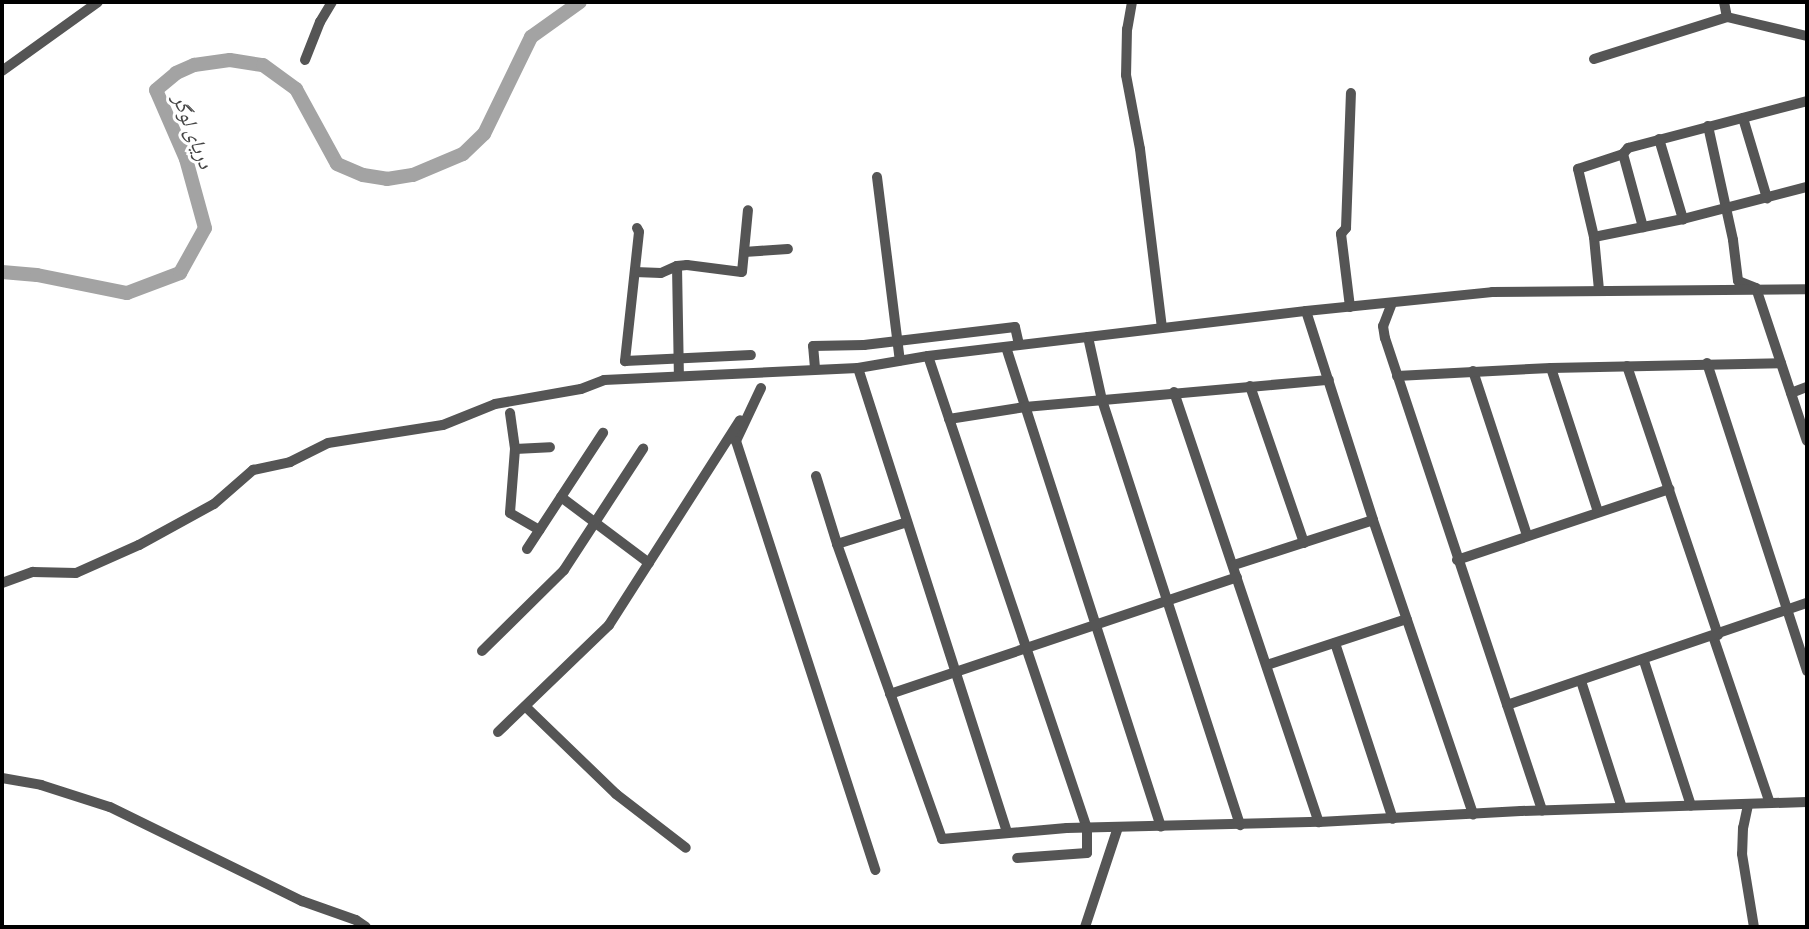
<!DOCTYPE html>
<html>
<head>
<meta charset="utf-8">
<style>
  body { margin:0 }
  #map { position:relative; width:1809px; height:929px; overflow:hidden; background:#fff; font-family:Barlow,"Noto Naskh Arabic",sans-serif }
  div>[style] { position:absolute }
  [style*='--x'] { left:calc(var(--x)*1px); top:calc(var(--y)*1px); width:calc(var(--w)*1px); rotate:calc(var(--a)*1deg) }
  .river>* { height:14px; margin:-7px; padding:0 7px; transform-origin:7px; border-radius:7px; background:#a3a3a3 }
  .minor>* { height:10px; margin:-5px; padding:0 5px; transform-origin:5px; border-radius:5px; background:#555 }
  span { translate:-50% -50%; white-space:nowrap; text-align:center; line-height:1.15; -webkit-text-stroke:6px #fff; paint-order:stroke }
  .water-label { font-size:21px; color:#444; font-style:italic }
  .frame { position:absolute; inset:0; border:4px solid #000; pointer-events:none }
</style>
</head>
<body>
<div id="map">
  <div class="river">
    <div style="--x:2;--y:272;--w:35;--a:5"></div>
    <div style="--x:37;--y:275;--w:92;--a:11.3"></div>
    <div style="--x:127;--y:293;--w:57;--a:-20.7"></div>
    <div style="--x:180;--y:273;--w:51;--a:-60.9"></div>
    <div style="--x:205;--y:228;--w:72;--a:-105.4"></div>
    <div style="--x:186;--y:159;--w:75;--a:-113.5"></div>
    <div style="--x:156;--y:90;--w:26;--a:-40"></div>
    <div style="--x:176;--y:73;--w:20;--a:-24"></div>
    <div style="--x:194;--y:65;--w:36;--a:-8"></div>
    <div style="--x:230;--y:60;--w:33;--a:9"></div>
    <div style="--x:263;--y:65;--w:41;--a:36"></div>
    <div style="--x:296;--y:89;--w:85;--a:61.3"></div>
    <div style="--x:337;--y:164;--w:28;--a:23"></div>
    <div style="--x:363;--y:175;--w:24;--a:9"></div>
    <div style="--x:387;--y:179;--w:26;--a:-9"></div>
    <div style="--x:413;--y:175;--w:54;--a:-22.8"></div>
    <div style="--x:463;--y:154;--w:29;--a:-44"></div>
    <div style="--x:484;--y:134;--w:108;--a:-64.1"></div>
    <div style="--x:531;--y:37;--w:60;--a:-35.5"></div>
  </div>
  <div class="minor">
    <div style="--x:1132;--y:2;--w:27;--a:100"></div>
    <div style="--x:1127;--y:29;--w:46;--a:91.2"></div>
    <div style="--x:1126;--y:75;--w:75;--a:79.3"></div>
    <div style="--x:1140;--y:149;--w:180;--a:83"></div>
    <div style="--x:1724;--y:2;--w:15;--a:79"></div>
    <div style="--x:1594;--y:59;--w:139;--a:-17.5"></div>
    <div style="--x:1727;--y:17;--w:82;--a:13.4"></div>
    <div style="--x:305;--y:60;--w:41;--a:-68.5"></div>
    <div style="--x:320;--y:22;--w:23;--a:-59"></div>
    <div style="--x:2;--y:71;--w:118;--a:-35.7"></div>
    <div style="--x:1743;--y:118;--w:84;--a:73.3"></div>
    <div style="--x:1708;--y:126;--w:117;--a:77.6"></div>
    <div style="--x:1733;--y:240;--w:41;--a:83"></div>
    <div style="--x:1738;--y:281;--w:19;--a:21"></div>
    <div style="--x:1756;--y:288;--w:161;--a:71.6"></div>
    <div style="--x:1659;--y:139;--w:84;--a:73.3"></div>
    <div style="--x:1623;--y:154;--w:76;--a:74.7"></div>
    <div style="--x:877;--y:177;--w:185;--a:82.9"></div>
    <div style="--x:637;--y:228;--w:4;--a:63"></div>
    <div style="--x:639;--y:232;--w:130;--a:96.2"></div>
    <div style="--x:625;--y:361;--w:126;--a:-2.7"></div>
    <div style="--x:1594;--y:237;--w:91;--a:-11.4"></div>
    <div style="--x:1683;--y:219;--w:128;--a:-14.5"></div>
    <div style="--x:744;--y:252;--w:44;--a:-3.9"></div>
    <div style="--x:677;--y:266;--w:110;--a:89"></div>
    <div style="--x:635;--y:272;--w:26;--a:2"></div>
    <div style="--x:661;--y:273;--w:17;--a:-24"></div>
    <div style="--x:677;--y:266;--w:10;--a:-6"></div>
    <div style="--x:687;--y:265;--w:55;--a:7.3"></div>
    <div style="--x:742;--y:272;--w:62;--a:-84.5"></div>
    <div style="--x:1599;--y:290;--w:53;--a:-95.4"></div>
    <div style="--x:1594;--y:237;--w:70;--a:-103.2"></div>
    <div style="--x:1578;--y:169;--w:47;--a:-18.4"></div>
    <div style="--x:1623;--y:154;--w:8;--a:-50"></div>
    <div style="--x:1628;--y:148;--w:185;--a:-14.7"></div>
    <div style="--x:1392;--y:303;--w:25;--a:111"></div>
    <div style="--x:1383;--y:326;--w:12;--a:81"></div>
    <div style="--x:1385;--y:338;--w:498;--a:71.6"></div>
    <div style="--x:1350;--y:307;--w:74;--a:-97"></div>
    <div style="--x:1341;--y:234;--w:8;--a:-50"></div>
    <div style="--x:1346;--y:228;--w:135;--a:-87.9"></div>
    <div style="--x:1306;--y:311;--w:219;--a:72.2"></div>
    <div style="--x:1373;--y:520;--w:311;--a:71.2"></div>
    <div style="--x:1088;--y:337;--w:65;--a:77.5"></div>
    <div style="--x:1102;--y:400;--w:447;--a:72"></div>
    <div style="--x:1006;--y:347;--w:504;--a:72.1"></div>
    <div style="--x:928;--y:356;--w:498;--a:71.4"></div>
    <div style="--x:1087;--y:828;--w:25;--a:90"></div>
    <div style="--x:1087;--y:853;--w:70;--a:175.9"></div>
    <div style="--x:1707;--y:363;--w:324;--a:72"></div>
    <div style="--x:1627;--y:366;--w:284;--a:71.3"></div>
    <div style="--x:815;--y:368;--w:22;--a:-95"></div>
    <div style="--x:813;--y:346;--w:51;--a:-1.1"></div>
    <div style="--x:864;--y:345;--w:152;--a:-6.8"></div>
    <div style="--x:1015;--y:327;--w:18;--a:77"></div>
    <div style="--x:858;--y:368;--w:486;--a:72.2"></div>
    <div style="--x:1551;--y:368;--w:151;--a:71.9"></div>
    <div style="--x:1473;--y:371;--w:173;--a:71.8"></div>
    <div style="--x:1397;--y:376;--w:154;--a:-3"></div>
    <div style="--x:1551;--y:368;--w:230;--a:-1.2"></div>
    <div style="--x:1250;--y:386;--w:166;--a:71"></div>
    <div style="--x:761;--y:388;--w:59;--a:115.3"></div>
    <div style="--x:736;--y:441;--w:451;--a:72"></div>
    <div style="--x:1174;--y:392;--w:454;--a:71.4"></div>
    <div style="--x:1791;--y:393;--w:17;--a:-21"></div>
    <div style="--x:510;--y:413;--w:36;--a:82"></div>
    <div style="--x:515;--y:449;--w:64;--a:94.5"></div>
    <div style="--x:510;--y:513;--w:34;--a:30"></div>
    <div style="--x:949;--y:419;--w:77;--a:-9"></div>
    <div style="--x:1025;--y:407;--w:305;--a:-5.1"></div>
    <div style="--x:515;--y:449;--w:35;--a:-3"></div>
    <div style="--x:816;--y:476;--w:71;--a:72.8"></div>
    <div style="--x:837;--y:544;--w:313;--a:70.4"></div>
    <div style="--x:942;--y:839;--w:125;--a:-5"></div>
    <div style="--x:1067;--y:828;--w:252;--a:-1.4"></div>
    <div style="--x:1319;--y:822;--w:202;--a:-3.1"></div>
    <div style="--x:1521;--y:811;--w:286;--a:-1.8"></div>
    <div style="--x:561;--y:497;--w:110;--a:36.9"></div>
    <div style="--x:837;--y:544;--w:73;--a:-17.4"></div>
    <div style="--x:527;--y:549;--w:139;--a:-56.8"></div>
    <div style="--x:1457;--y:560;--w:224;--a:-18.5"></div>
    <div style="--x:1234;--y:565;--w:146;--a:-17.9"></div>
    <div style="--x:2;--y:583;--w:33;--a:-20"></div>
    <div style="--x:33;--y:572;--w:43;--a:1.3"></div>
    <div style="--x:76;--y:573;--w:69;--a:-24"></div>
    <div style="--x:139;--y:545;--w:85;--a:-28.7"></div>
    <div style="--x:214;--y:504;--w:52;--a:-41.1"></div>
    <div style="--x:253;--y:470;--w:38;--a:-12"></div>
    <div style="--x:290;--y:462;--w:42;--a:-26.6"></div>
    <div style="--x:328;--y:443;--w:116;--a:-8.9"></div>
    <div style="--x:443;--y:425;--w:56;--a:-22"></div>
    <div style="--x:495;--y:404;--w:87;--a:-9.9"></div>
    <div style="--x:581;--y:389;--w:25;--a:-21"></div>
    <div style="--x:604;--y:380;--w:254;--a:-2.7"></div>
    <div style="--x:858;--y:368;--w:71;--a:-9.7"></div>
    <div style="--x:928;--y:356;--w:381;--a:-6.8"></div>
    <div style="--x:1306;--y:311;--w:187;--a:-5.8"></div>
    <div style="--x:1492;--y:292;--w:315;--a:-0.5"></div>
    <div style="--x:1713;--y:636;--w:176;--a:71.2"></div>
    <div style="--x:1335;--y:643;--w:185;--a:71.8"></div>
    <div style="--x:482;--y:651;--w:115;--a:-44.6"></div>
    <div style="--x:564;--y:570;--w:145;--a:-56.9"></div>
    <div style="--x:1644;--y:661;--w:152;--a:72"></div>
    <div style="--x:1267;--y:665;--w:147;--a:-18.2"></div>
    <div style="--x:1581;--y:681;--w:133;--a:72.1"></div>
    <div style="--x:890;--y:694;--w:366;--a:-18.6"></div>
    <div style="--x:1507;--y:705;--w:317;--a:-18.8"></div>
    <div style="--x:527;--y:708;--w:124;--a:44"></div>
    <div style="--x:616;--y:794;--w:88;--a:37.6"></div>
    <div style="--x:498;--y:732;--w:154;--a:-43.9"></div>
    <div style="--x:609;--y:625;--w:243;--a:-57.4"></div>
    <div style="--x:2;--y:778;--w:40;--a:10"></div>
    <div style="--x:41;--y:785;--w:72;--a:17.7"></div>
    <div style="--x:110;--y:807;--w:214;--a:26.1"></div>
    <div style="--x:302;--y:901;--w:57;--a:19.4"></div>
    <div style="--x:356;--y:920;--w:12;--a:35"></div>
    <div style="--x:1748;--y:805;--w:24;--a:102"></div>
    <div style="--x:1743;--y:828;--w:26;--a:92"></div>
    <div style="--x:1742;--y:854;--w:74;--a:80.7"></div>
    <div style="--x:1085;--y:927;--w:105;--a:-71.7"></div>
  </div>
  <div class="water-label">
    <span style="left:194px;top:131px;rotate:69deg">دریای لوگر</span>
  </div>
  <div class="frame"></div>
</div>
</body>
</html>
